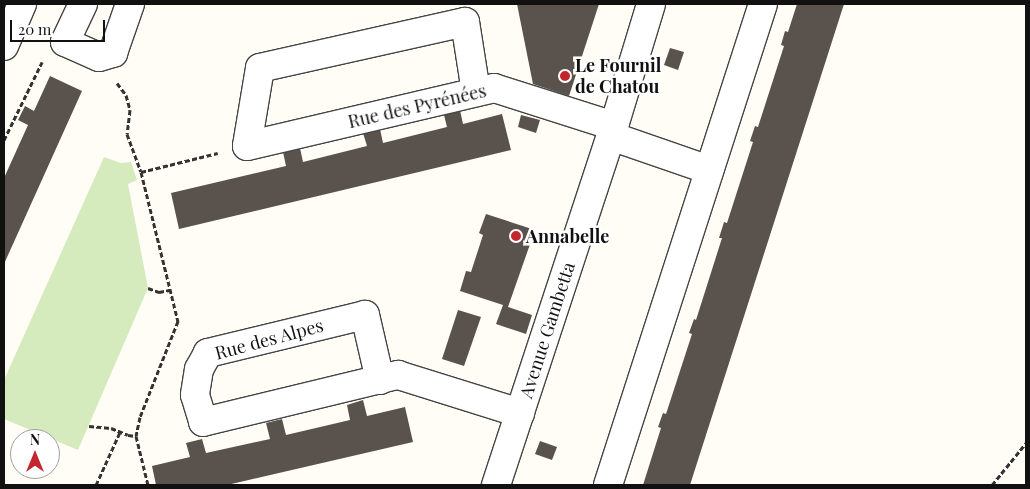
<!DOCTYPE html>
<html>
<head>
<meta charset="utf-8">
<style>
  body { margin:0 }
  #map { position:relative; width:1030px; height:489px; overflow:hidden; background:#fffdf5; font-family:"Playfair Display",serif }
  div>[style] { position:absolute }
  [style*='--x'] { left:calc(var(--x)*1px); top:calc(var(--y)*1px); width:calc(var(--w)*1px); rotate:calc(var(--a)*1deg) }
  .green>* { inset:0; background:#d5ebbd }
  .building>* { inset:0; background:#5a524d }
  .path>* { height:3px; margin-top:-1.5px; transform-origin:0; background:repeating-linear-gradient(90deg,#333 0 5px,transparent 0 7.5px) }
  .roads { filter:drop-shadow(1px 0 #444) drop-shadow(-1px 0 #444) drop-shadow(0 1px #444) drop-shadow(0 -1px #444) }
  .minor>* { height:28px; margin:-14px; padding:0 14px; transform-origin:14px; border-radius:14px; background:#fff }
  .dots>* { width:14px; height:14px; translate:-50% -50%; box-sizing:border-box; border:2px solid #fff; border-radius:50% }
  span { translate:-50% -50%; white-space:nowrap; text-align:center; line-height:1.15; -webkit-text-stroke:5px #fff; paint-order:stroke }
  .poi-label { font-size:18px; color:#111; font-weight:700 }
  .left { translate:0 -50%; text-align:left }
  .street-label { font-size:18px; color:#111 }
  .frame { position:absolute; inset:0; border:5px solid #111; pointer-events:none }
  .north { position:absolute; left:10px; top:429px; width:50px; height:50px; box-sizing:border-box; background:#fff; border:1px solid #a0a0a0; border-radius:50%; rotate:0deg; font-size:14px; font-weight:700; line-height:20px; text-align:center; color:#111 }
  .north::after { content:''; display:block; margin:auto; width:18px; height:22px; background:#c4262e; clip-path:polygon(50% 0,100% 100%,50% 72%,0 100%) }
  .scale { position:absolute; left:10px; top:20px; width:95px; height:22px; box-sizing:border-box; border:2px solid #111; border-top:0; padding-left:6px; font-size:15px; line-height:18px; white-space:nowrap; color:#111; -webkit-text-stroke:4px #fff; paint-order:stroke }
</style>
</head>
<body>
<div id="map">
  <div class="green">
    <div style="clip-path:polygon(104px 157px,121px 163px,131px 162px,137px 180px,128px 184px,148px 288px,78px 450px,4px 419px,4px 380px)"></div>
  </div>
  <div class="building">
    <div style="clip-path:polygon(517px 4px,599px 4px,569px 96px,533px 84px)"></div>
    <div style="clip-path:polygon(797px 4px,844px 4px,690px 485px,643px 485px,661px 428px,658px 427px,663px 413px,666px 414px,692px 334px,689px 333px,694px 319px,696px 320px,722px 238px,719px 238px,724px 222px,727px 223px,753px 142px,750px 141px,755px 126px,758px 127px,784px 46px,781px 45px,785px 31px,788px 32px)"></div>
    <div style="clip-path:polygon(670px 48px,684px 52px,678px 70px,664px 65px)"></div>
    <div style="clip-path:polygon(50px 76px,82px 91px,4px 264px,4px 178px,28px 125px,18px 120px,25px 106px,34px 111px)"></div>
    <div style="clip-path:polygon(460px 110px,463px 124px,502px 114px,511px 150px,179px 229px,171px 193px,286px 166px,283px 152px,300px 148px,303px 162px,367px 146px,363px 133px,380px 129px,383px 143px,447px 127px,444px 115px)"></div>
    <div style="clip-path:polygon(521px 115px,540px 120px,536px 133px,518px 127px)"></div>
    <div style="clip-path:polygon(486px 214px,535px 230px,508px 307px,532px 315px,526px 334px,496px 324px,503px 305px,460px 291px,466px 271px,471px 272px,483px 235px,479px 233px)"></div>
    <div style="clip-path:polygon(458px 310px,481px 317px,464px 366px,442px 359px)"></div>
    <div style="clip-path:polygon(363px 400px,367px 416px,405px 407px,413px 442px,227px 485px,156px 485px,152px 466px,190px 457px,186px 443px,202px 439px,206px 453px,270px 439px,266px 423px,282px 419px,286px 435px,350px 420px,347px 405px)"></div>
    <div style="clip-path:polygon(540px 441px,557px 447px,552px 460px,535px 454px)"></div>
  </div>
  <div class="path">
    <div style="--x:117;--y:83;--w:15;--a:53"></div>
    <div style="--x:126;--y:95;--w:16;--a:75"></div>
    <div style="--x:130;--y:110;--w:24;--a:97"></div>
    <div style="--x:127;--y:134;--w:40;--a:69.8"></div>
    <div style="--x:141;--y:172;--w:154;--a:76.1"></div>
    <div style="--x:178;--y:321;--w:103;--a:111.6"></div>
    <div style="--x:140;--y:417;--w:19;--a:102"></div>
    <div style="--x:136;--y:436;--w:50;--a:76.2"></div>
    <div style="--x:4;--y:140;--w:87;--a:-64"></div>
    <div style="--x:141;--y:172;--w:79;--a:-13.9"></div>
    <div style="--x:148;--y:288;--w:12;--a:20"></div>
    <div style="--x:159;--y:292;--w:11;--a:-10"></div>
    <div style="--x:89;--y:426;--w:22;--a:5"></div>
    <div style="--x:111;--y:428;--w:18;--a:22"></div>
    <div style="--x:128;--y:435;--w:8;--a:7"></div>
    <div style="--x:96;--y:485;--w:58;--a:-65.6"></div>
    <div style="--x:992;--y:485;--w:54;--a:-51"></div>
  </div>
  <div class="roads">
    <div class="minor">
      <div style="--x:83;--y:4;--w:42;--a:115.3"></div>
      <div style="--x:65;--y:42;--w:37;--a:24"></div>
      <div style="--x:99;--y:57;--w:15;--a:-16"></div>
      <div style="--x:113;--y:53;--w:52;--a:-70.9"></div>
      <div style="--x:4;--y:46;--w:46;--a:-66.8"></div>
      <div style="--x:476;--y:92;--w:71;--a:-98.9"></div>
      <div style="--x:465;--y:22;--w:210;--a:167.4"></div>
      <div style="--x:260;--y:68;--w:79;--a:99.5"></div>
      <div style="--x:247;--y:146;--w:254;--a:-13.2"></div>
      <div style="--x:494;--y:88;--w:126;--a:17.6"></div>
      <div style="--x:611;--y:136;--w:104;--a:19.1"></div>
      <div style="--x:380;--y:380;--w:67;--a:-103"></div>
      <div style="--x:365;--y:315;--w:162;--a:166.4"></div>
      <div style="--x:208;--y:353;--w:18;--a:119"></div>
      <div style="--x:199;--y:369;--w:26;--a:99"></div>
      <div style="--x:195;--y:395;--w:28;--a:73"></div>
      <div style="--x:203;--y:422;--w:201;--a:-13.6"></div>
      <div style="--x:398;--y:375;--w:128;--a:17.3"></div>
      <div style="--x:496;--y:485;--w:378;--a:-71.8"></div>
      <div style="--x:614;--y:126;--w:127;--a:-73.1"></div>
      <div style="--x:608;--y:485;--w:505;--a:-72.14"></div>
    </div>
  </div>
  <div class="dots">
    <div style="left:565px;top:76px;background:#c4262e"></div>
    <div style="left:516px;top:236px;background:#c4262e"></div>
  </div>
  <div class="poi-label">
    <span class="left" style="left:575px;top:76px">Le Fournil<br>de Chatou</span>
    <span class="left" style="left:526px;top:236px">Annabelle</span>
  </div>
  <div class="street-label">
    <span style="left:417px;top:106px;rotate:-13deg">Rue des Pyrénées</span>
    <span style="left:547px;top:330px;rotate:-72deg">Avenue Gambetta</span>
    <span style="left:269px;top:339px;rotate:-15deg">Rue des Alpes</span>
  </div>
  <div class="frame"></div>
  <div class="north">N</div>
  <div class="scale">20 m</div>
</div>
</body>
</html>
